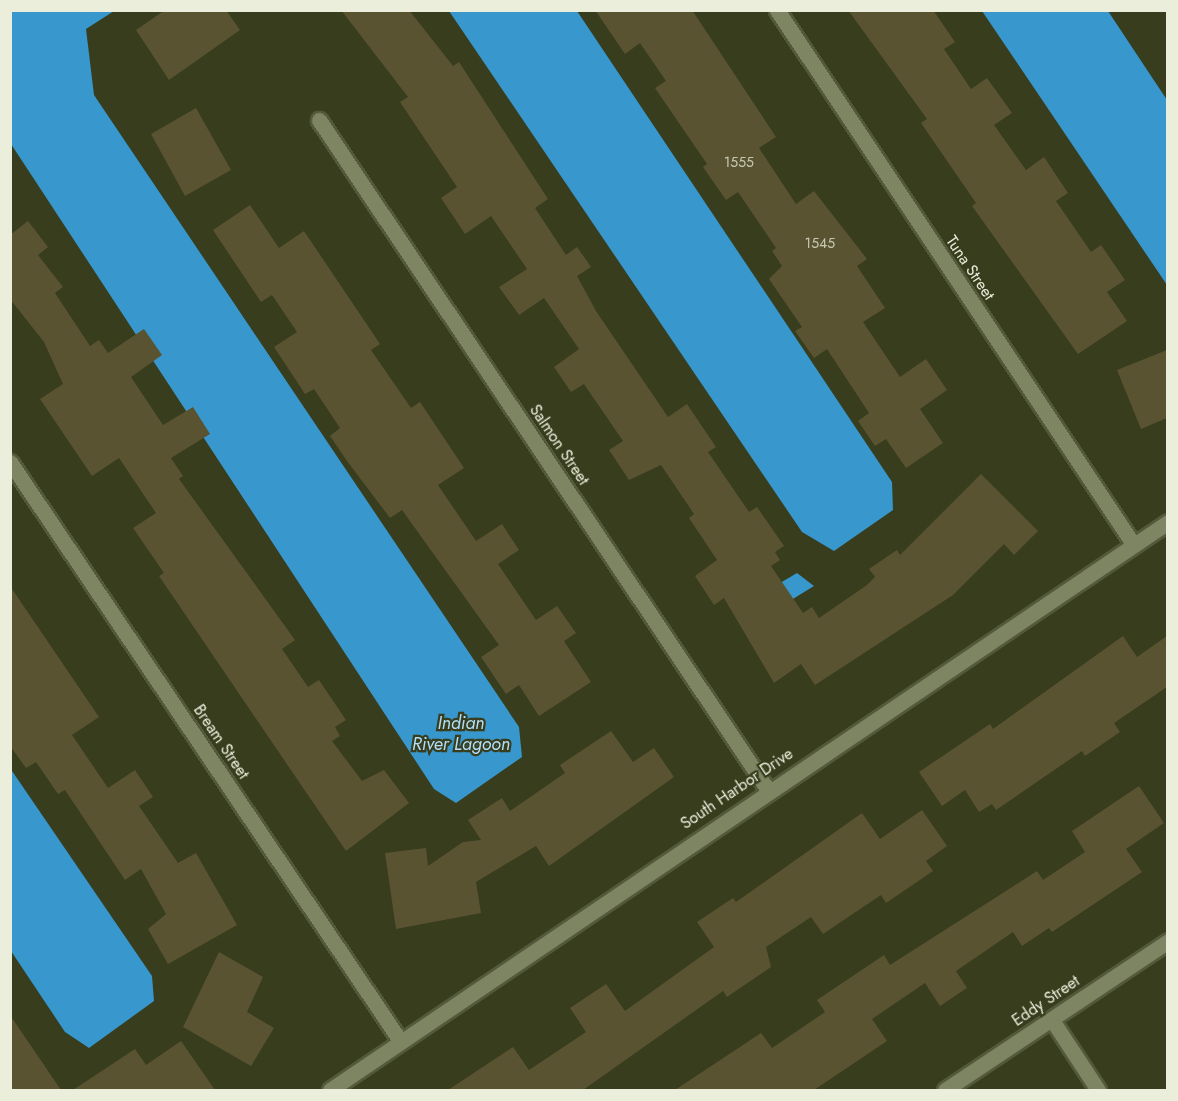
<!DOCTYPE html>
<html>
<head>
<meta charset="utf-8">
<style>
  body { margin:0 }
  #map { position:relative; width:1178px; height:1101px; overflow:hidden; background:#373d1d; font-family:Jost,sans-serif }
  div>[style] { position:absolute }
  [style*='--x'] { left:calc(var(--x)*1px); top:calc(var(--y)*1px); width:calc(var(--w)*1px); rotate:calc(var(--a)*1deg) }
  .water>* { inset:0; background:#3897cc }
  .building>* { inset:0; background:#5a5331 }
  .roads { filter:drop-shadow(2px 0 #54593c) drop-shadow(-2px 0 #54593c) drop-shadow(0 2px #54593c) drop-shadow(0 -2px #54593c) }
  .street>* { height:15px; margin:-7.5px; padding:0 7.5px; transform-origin:7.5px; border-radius:7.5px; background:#7d8562 }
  span { translate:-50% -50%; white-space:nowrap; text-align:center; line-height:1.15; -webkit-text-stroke:4.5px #373d1d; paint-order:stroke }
  .number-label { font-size:14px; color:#c6c7b0 }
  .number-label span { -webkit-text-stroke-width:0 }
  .street-label { font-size:16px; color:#eaeedb }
  .water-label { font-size:18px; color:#b3defa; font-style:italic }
  .frame { position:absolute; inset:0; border:12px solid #eaeedb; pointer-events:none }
</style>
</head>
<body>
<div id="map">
  <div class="water">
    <div style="clip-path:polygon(10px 11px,114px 11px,86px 29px,94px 95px,519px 727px,522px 757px,456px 803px,434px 789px,11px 144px)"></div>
    <div style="clip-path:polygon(449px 11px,577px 11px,892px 482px,893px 510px,834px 551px,802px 532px)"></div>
    <div style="clip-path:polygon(982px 11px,1108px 11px,1167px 100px,1167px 285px)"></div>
    <div style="clip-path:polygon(797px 573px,814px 586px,788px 602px,775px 586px)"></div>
    <div style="clip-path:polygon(10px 768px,152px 976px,154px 1001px,89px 1048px,65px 1032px,11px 951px)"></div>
  </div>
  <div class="building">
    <div style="clip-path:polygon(165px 10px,226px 10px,240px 30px,169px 80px,136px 30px)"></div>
    <div style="clip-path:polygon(341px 10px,409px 10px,453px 66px,459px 62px,548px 199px,535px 208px,566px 255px,577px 247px,591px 267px,577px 276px,596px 311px,668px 417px,687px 404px,716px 447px,708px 452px,749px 512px,757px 507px,784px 546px,775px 552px,780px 560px,771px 566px,803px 613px,812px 607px,819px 618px,867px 585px,875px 577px,869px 569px,897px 550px,900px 555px,981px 474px,1038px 531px,1014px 555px,1004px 544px,953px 595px,815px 685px,801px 664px,774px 683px,724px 598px,714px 605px,695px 576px,717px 560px,689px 518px,694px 514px,661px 465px,629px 480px,609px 450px,623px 441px,584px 384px,571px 392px,554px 367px,579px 349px,544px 298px,519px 315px,499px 287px,527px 269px,491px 216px,465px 234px,441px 198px,457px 187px,400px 102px,408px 97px)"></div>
    <div style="clip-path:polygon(595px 10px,692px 10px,776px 137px,759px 148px,796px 204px,814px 191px,867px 259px,857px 266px,885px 308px,863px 322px,900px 377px,926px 359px,947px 390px,920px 409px,943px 443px,906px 468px,886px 439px,875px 446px,858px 421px,869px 413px,827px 349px,814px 358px,795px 331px,802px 327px,769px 279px,782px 266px,772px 251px,776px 248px,738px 192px,726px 200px,703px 167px,707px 164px,655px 88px,666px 81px,640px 43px,625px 54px)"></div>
    <div style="clip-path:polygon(848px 10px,933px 10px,955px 42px,944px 49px,971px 89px,987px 78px,1012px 113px,994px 125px,1026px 170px,1044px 157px,1068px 193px,1056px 201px,1091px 252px,1101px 245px,1125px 280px,1107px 292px,1127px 321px,1078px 354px,972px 206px,976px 203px,921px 123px,927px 119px)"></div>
    <div style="clip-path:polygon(196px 108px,231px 170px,185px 196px,151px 134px)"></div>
    <div style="clip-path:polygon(250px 205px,279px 248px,304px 231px,380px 344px,371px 350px,411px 408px,420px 402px,464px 468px,438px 485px,476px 541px,502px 524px,519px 550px,498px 564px,536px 620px,557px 606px,576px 633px,564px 641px,591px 682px,539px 716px,519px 685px,506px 694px,481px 657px,499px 645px,402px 510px,390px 518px,347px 461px,330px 436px,340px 428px,314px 389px,305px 394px,274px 347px,297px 332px,272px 295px,261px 302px,213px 230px)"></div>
    <div style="clip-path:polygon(28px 221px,48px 247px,38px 255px,63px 287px,55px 293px,90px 346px,99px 340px,108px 353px,144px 329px,162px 355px,131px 377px,163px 425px,193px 407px,210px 434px,171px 458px,183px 476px,179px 479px,295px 640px,282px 649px,308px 687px,319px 680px,346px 720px,335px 727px,340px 736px,332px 741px,362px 781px,384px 770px,409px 803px,346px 851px,159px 576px,164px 573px,133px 528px,156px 513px,119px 458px,92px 476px,40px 399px,63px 384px,44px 342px,10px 299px,10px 235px)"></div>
    <div style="clip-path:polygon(1167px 350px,1167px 418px,1141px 429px,1117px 370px)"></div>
    <div style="clip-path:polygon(10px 586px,99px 717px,72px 735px,108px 788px,135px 770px,153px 797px,139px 806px,178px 863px,196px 853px,237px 925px,168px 964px,148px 929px,166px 914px,141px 869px,125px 880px,65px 790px,58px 794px,36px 762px,26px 768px,10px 746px)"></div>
    <div style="clip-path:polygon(1123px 636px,1137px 657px,1167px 636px,1167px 687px,1114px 723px,1120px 732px,1085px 756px,1082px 751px,996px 810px,992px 804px,979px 812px,965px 790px,942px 806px,919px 772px,990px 724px,993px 729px)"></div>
    <div style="clip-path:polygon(611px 731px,633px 762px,654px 748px,674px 777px,549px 866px,536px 846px,476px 882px,481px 913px,396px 929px,385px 853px,426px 848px,428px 866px,463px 842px,481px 840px,468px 820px,502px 798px,510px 811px,565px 773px,560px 765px)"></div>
    <div style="clip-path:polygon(1139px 786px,1164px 823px,1126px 849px,1142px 872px,1052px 932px,1049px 928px,1022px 946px,1013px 932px,956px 971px,967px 988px,940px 1006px,925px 983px,872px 1019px,887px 1041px,814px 1090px,675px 1090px,761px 1033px,772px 1048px,825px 1012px,817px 1000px,884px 955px,890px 965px,1037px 871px,1043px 880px,1085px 852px,1072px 831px)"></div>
    <div style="clip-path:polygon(922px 810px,947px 846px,926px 861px,933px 871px,886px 903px,881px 895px,823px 934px,811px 917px,766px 947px,771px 967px,727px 997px,723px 991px,583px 1090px,448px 1090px,513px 1047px,529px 1070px,586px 1032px,570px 1008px,606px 984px,625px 1011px,714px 947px,697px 922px,733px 898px,736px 902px,862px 813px,880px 839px)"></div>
    <div style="clip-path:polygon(219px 952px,263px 977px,247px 1012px,274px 1028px,251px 1066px,183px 1027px)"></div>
    <div style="clip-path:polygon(10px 1015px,61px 1090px,10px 1090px)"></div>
    <div style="clip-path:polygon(181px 1041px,215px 1090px,73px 1090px,135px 1049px,146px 1065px)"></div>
  </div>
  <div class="roads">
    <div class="street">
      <div style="--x:777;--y:10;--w:643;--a:56.29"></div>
      <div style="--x:319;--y:120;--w:807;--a:56.17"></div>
      <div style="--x:10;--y:462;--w:699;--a:56.01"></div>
      <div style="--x:1052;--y:1020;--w:84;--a:56.7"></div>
      <div style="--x:330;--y:1090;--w:1012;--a:-34.13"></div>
      <div style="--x:945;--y:1090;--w:268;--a:-33.7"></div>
    </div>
  </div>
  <div class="number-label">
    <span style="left:739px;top:162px">1555</span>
    <span style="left:820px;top:243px">1545</span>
  </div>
  <div class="street-label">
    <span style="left:970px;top:268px;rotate:56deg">Tuna Street</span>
    <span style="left:559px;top:445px;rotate:56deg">Salmon Street</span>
    <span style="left:221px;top:742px;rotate:56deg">Bream Street</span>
    <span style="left:737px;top:789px;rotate:-34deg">South Harbor Drive</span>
    <span style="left:1046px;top:1001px;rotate:-34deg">Eddy Street</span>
  </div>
  <div class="water-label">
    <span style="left:461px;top:734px">Indian<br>River Lagoon</span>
  </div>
  <div class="frame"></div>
</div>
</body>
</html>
